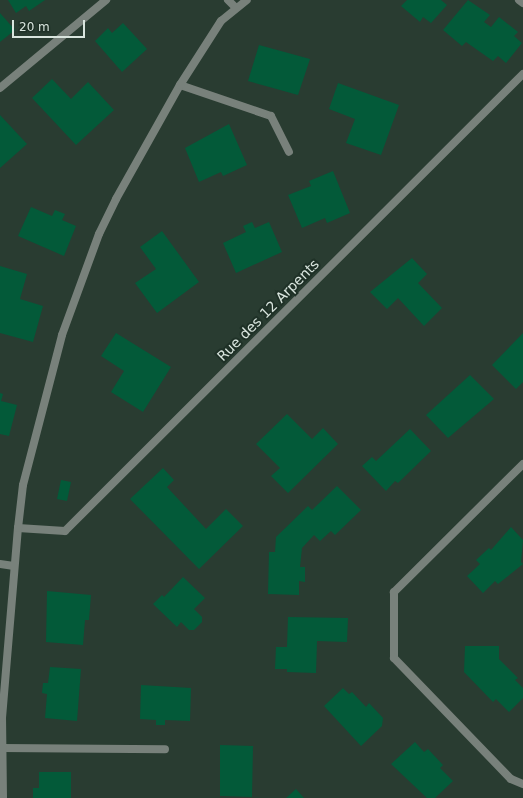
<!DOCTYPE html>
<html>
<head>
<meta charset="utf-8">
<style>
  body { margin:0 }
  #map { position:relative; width:523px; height:798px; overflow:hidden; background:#293c31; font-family:"DejaVu Sans",sans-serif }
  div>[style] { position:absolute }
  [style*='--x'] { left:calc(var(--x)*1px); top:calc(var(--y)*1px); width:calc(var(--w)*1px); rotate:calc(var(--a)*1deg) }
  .building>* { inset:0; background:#035a39 }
  .street>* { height:8px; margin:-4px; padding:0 4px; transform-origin:4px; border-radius:4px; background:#78817b }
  span { translate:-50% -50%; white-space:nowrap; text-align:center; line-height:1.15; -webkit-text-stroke:4px #1f3127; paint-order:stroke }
  .street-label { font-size:14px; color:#d9e5de }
  .scale { position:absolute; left:12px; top:20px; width:73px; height:18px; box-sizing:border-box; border:2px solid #d9e5de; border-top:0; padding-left:5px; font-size:12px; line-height:14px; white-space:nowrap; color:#d9e5de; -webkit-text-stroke:3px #1f3127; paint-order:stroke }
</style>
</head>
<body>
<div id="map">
  <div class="building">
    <div style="clip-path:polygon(8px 0,45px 0,29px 11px,26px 6px,16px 13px)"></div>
    <div style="clip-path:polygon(407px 0,441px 0,447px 5px,431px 23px,423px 17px,420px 22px,401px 6px)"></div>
    <div style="clip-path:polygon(468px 0,490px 15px,484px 22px,491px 27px,499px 17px,518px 32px,514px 36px,522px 43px,506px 63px,498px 56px,493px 61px,466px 42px,462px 46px,443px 30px)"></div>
    <div style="clip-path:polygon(0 13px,15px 30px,0 42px)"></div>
    <div style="clip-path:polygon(123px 23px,147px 49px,122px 72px,95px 41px,108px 28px,112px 33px)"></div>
    <div style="clip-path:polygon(259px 45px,310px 59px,298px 95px,248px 81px)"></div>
    <div style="clip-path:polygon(52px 79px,71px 99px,88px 82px,114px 110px,76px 145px,32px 98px)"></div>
    <div style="clip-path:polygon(338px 83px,399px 105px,381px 155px,346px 143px,355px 119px,329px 109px)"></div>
    <div style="clip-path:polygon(0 115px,27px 144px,0 168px)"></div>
    <div style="clip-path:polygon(229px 124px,247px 165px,223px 176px,221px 172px,199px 182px,185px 148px)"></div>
    <div style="clip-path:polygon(333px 171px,350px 213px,327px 223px,325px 218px,302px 228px,288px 195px,311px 186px,309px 181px)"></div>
    <div style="clip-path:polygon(31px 207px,52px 216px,55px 210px,65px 214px,62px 220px,76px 226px,64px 256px,18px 236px)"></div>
    <div style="clip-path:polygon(252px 222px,255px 228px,269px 222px,282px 252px,236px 273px,223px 243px,246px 232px,243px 226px)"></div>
    <div style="clip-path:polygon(162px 231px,199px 282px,157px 313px,135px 283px,156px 269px,140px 247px)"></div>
    <div style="clip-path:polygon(412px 258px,427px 274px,418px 283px,442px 308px,424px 326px,398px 298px,387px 309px,370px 292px)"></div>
    <div style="clip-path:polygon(0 266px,27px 274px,20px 299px,43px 306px,33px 342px,0 333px)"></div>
    <div style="clip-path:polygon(116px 333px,171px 367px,143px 412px,111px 392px,124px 371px,101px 356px)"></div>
    <div style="clip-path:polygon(523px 333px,523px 382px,516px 389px,492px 365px)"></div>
    <div style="clip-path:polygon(470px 375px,494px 399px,448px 438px,426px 415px)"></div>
    <div style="clip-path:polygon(0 393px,3px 394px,1px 401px,17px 405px,9px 436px,0 434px)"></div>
    <div style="clip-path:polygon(287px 414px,312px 439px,323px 428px,338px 444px,288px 493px,271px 476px,280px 468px,256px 444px)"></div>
    <div style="clip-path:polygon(410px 429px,431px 451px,398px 483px,395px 481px,386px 491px,362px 466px,372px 457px,376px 461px)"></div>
    <div style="clip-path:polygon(163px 468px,174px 480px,167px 487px,206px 529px,226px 509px,243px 526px,199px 569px,130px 499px)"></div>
    <div style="clip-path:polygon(61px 480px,71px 482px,67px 501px,57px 499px)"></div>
    <div style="clip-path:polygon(337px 486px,361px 510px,335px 535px,331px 531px,320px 541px,314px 535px,302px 548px,300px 567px,305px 567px,305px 582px,299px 581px,299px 595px,268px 594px,269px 552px,275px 552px,276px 537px,308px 506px,312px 510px)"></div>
    <div style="clip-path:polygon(511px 527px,523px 540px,521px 562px,523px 564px,498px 584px,495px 581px,483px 593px,467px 576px,480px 564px,476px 560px,489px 548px,491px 550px)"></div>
    <div style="clip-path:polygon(183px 577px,205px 598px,194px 609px,202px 617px,202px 622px,194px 630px,189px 630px,181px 622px,177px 627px,153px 604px,162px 595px,164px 597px)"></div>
    <div style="clip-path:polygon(47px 591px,91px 595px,89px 620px,85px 620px,83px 645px,46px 642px)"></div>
    <div style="clip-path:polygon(288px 617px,348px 618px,347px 642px,317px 641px,316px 673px,287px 672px,287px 669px,275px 669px,276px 647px,287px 647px)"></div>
    <div style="clip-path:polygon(465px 646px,499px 646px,499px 659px,518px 678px,515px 680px,523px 688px,523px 698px,509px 712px,496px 699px,493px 702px,464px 672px)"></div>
    <div style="clip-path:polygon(50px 667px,81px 669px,77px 721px,45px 718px,47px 694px,42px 693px,43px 683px,48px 683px)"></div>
    <div style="clip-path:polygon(141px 685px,191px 688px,190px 721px,165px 720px,165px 725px,156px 725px,156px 720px,140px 719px)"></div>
    <div style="clip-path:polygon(343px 688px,349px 694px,352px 692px,366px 707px,369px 703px,383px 718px,382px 726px,361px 746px,324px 706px)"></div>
    <div style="clip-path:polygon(415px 742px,424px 752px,428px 749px,443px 765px,440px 768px,453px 781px,435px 798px,427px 798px,391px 764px)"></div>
    <div style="clip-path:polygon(220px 745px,253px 746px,252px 797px,220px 796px)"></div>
    <div style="clip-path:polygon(39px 772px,71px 772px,71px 798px,33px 798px,33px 788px,39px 788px)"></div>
    <div style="clip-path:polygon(296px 789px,304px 798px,286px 798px)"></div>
  </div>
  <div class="street">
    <div style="--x:228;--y:0;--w:11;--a:45"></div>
    <div style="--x:519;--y:0;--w:5;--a:37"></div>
    <div style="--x:180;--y:85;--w:96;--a:18.8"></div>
    <div style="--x:271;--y:116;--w:40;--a:63.4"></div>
    <div style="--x:0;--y:88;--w:138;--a:-39.7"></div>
    <div style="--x:523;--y:464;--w:182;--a:135.2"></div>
    <div style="--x:394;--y:592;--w:66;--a:90"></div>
    <div style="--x:394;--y:658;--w:168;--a:46"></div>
    <div style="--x:511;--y:779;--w:13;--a:23"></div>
    <div style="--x:18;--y:528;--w:47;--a:3.7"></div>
    <div style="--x:65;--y:531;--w:647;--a:-44.94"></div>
    <div style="--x:0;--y:564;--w:14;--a:8"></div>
    <div style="--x:2;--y:748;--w:163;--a:0.4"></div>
    <div style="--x:3;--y:798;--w:80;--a:-90.7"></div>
    <div style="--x:2;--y:718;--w:191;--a:-85.2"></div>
    <div style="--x:18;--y:528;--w:43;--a:-83.4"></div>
    <div style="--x:23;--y:485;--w:155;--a:-75.4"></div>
    <div style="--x:62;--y:335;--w:108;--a:-69.9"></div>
    <div style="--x:99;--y:234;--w:39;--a:-64"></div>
    <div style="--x:116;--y:199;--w:131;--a:-60.7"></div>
    <div style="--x:180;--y:85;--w:76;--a:-57.4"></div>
    <div style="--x:221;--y:21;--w:33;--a:-39"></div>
  </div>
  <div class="street-label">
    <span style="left:268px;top:310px;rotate:-45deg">Rue des 12 Arpents</span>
  </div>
  <div class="scale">20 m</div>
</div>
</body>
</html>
